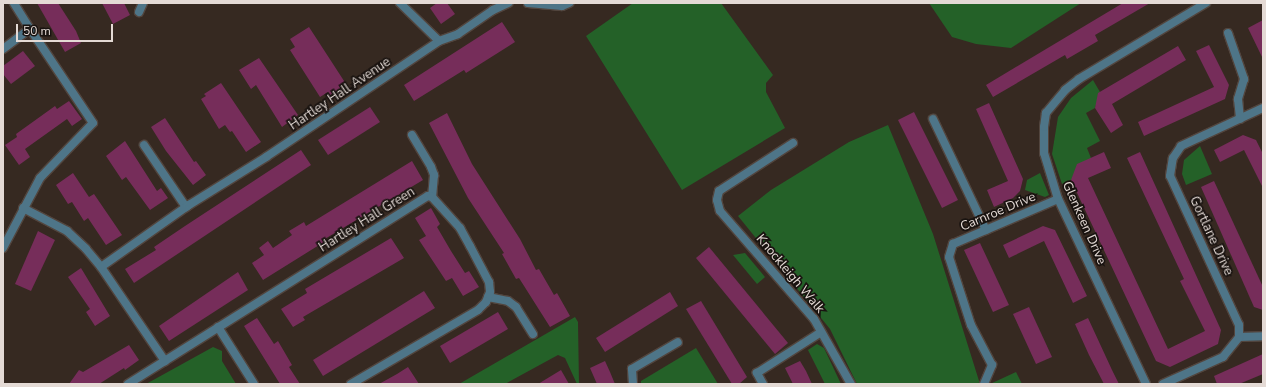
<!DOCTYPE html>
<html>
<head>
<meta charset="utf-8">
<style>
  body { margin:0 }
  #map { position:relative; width:1266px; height:387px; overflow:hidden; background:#362921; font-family:"Nunito Sans",sans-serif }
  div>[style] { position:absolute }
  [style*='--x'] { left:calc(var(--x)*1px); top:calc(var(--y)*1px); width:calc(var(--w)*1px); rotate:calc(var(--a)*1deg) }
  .green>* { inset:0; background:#246128 }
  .building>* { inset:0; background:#762d5a }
  .roads { filter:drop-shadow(1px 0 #52453e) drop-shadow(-1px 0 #52453e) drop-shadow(0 1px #52453e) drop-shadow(0 -1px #52453e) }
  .street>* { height:8px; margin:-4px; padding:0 4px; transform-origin:4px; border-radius:4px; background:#4e7588 }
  span { translate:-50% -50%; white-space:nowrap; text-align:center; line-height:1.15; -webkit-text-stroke:3.5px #191310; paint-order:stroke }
  .street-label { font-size:13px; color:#e4dad5 }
  .frame { position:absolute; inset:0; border:4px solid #e4dad5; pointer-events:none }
  .scale { position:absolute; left:16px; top:24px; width:97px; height:18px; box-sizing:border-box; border:2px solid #e4dad5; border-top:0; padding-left:5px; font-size:12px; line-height:14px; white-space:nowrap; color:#e4dad5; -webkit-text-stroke:3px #191310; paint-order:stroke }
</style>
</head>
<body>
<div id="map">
  <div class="green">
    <div style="clip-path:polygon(633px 3px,721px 3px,773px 75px,766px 83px,766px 92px,785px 128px,682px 190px,586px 36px)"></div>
    <div style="clip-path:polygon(929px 3px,1081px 3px,1011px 48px,976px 44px,952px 37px)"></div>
    <div style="clip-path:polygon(1093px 80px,1100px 92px,1095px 108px,1086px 113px,1100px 141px,1087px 148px,1091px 158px,1071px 180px,1062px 184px,1052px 154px,1058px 117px,1071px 98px)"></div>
    <div style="clip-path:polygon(888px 125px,933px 234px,980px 384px,857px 384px,830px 329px,738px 216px,771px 190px,849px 142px)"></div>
    <div style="clip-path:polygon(1200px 146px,1212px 174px,1186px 185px,1182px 174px,1184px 160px)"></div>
    <div style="clip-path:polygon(1040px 173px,1049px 195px,1045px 197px,1025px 190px,1027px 180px)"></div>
    <div style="clip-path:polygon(745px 253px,765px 277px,757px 284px,733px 255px)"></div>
    <div style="clip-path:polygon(575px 317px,578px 322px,579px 384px,577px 384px,565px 358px,558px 355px,505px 384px,459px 384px)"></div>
    <div style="clip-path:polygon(817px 344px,824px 348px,841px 384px,825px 384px,808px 350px)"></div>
    <div style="clip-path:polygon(213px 347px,222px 351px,222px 361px,236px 384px,146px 384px)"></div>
    <div style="clip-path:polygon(696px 348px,718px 384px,641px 384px,641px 381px)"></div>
    <div style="clip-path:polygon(1016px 372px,1022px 384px,990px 384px)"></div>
  </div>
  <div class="building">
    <div style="clip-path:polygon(37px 3px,58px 3px,76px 31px,81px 43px,65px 52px)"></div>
    <div style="clip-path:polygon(102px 3px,124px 3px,130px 15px,113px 24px)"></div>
    <div style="clip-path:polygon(437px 3px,447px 3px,455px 14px,441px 24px,430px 8px)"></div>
    <div style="clip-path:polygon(1123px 3px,1150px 3px,1095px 35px,1098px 41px,1067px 59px,1065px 55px,993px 97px,986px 85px)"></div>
    <div style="clip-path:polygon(1263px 20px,1263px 59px,1248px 28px)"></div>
    <div style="clip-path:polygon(502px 22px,515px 42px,466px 73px,464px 70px,414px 101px,404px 85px)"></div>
    <div style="clip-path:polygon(309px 27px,346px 84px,330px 95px,328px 92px,320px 97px,290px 50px,295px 47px,290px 39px)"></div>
    <div style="clip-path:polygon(1209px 45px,1229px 85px,1225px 99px,1144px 136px,1138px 122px,1214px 87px,1196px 51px)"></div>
    <div style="clip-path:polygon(1178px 46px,1186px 60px,1112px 104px,1123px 125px,1111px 133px,1095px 108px,1098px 93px)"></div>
    <div style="clip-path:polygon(23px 51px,35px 66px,11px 84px,3px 74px,3px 66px)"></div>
    <div style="clip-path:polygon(259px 58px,298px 115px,282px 127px,256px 85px,251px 89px,239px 70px)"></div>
    <div style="clip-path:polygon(221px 83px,261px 142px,246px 152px,232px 131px,230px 132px,225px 125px,219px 129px,201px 99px,206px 96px,204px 94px)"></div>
    <div style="clip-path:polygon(69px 101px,82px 119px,72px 126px,67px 119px,25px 149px,30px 157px,19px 165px,5px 145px,17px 137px,16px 134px,55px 106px,57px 109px)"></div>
    <div style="clip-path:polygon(989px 103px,1023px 179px,1020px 191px,1013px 198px,994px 207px,987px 190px,1008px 181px,976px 109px)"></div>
    <div style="clip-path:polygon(370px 107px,380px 122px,328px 155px,318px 140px)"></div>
    <div style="clip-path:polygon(914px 112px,958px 200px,942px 208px,898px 120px)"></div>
    <div style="clip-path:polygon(447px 113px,472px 164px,520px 239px,536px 270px,539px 269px,554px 295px,557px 293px,570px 316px,550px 327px,519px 278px,516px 279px,502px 254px,504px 253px,468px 198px,429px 123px)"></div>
    <div style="clip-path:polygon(165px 118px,194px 162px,196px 161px,206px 175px,193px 185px,166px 151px,151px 127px)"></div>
    <div style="clip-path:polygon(1243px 135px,1256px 140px,1263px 154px,1263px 188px,1244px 150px,1220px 162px,1214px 150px)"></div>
    <div style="clip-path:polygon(125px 141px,157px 191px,161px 188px,168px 198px,150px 210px,126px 177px,122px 180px,106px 156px)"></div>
    <div style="clip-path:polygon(301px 150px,311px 165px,134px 283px,125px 269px,156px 250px,154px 247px,185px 226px)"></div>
    <div style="clip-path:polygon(1104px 152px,1111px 168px,1088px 178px,1168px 349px,1205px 331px,1180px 281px,1184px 279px,1127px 158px,1140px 152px,1221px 330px,1218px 344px,1170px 367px,1156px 361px,1071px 180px,1077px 164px)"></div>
    <div style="clip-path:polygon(412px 161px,423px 180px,323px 240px,324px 242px,263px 280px,252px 263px,264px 255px,259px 248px,268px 241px,273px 248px,292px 235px,289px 231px,304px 222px,306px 226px)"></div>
    <div style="clip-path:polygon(73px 173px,89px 197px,94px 194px,122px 235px,106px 245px,88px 218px,84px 221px,72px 202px,68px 204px,56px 185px)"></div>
    <div style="clip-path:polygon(1214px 181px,1263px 287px,1263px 310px,1254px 307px,1201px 187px)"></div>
    <div style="clip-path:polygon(431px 208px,440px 224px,437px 227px,451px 251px,465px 273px,469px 271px,479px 287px,463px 296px,452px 278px,446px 281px,419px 240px,426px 236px,415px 218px)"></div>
    <div style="clip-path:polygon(1043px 226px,1055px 230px,1087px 296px,1073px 303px,1044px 241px,1009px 258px,1003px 245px)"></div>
    <div style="clip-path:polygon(38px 231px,55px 240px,31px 291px,15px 284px)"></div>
    <div style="clip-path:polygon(391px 238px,404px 258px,303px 317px,305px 320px,293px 327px,281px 309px,307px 293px,305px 289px)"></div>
    <div style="clip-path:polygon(980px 243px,1009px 305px,993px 312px,964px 250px)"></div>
    <div style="clip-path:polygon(709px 247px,788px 343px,775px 354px,696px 258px)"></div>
    <div style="clip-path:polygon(81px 268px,110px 316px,95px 326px,86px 312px,90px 309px,68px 277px)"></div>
    <div style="clip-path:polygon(238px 272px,248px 290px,169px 341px,159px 326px)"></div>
    <div style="clip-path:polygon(424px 291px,435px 308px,323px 376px,313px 360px)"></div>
    <div style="clip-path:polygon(670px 292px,678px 306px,605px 352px,596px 338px)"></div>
    <div style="clip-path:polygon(701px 301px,747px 377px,739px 384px,732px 384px,686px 309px)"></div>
    <div style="clip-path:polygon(1029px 307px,1052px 357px,1036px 364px,1013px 314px)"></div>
    <div style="clip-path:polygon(498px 312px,508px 329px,450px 363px,440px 346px)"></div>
    <div style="clip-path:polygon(257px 318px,274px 344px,278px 341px,292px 365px,289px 367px,300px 384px,280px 384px,244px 326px)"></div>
    <div style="clip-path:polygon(1088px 318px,1112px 370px,1119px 384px,1104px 384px,1089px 355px,1075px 324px)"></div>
    <div style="clip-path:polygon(129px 345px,139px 360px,125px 370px,124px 368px,99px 384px,69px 384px,79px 370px,83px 372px)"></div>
    <div style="clip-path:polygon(1263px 354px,1263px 374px,1239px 384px,1217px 384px,1214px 376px)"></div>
    <div style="clip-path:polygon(605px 361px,610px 372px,615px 384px,597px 384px,590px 368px)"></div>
    <div style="clip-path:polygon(800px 361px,806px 371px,812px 384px,793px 384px,785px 368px)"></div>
    <div style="clip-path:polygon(408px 367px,419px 384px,379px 384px,397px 374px)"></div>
    <div style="clip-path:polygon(561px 370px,569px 384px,538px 384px)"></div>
  </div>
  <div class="roads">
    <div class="street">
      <div style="--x:400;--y:3;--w:54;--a:44.3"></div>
      <div style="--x:528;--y:3;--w:34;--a:5"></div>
      <div style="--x:562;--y:6;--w:8;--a:-23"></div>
      <div style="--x:139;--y:12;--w:10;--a:-66"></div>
      <div style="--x:1228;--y:33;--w:49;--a:70.8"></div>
      <div style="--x:1244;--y:79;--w:21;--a:107"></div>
      <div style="--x:1238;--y:99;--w:20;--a:84"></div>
      <div style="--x:3;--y:49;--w:34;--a:-37"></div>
      <div style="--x:30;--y:29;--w:31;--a:-122"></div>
      <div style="--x:933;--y:119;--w:123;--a:64.5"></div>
      <div style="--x:412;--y:135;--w:37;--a:59"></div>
      <div style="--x:431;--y:167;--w:9;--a:69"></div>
      <div style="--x:434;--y:175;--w:22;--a:95"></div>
      <div style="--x:793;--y:143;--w:88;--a:147"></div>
      <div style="--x:719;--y:191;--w:9;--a:103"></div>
      <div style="--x:717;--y:200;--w:11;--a:75"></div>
      <div style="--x:720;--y:211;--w:143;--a:49"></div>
      <div style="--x:814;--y:319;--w:75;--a:60.4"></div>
      <div style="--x:144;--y:145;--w:75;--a:55.9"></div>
      <div style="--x:23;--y:208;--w:50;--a:27.6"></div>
      <div style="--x:67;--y:231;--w:26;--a:43"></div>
      <div style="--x:86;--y:249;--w:23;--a:50"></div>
      <div style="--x:101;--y:267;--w:114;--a:55.8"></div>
      <div style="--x:3;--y:248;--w:79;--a:-62.1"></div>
      <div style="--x:40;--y:178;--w:76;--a:-46.1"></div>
      <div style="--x:93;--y:123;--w:113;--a:-123.8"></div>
      <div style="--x:101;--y:267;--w:108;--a:-35.2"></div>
      <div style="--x:189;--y:205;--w:91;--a:-31.9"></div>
      <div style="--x:266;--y:157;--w:208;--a:-33.8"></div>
      <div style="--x:439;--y:41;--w:20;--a:-20"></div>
      <div style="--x:458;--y:34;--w:42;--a:-34.4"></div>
      <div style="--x:493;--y:10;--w:17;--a:-25"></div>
      <div style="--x:488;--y:297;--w:20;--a:11"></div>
      <div style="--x:508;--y:301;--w:10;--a:37"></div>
      <div style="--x:516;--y:307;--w:32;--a:58"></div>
      <div style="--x:218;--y:327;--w:67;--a:57.7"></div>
      <div style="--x:1239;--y:337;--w:24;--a:-2"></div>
      <div style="--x:128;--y:384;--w:354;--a:-32.1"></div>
      <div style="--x:428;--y:196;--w:4;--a:14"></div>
      <div style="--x:432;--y:197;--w:42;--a:47.9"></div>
      <div style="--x:460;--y:228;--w:21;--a:61"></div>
      <div style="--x:470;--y:246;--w:41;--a:62.2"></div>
      <div style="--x:489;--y:282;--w:10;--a:84"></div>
      <div style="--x:490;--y:292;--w:11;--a:112"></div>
      <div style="--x:486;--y:302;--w:11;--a:135"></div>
      <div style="--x:478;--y:310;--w:147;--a:149.8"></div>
      <div style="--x:633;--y:384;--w:15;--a:-94"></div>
      <div style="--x:632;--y:369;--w:53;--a:-30.4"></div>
      <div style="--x:763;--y:384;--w:13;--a:-119"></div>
      <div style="--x:757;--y:373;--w:76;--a:-32.6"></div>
      <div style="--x:984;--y:384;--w:21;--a:-67"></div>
      <div style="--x:992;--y:365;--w:45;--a:-117.7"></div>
      <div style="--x:971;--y:325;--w:71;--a:-107.9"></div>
      <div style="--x:949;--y:257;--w:14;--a:-73"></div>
      <div style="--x:953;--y:244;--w:114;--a:-23.2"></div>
      <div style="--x:1146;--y:384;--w:205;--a:-115.4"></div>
      <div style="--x:1058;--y:199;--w:48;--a:-106.9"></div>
      <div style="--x:1044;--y:153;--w:26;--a:-90"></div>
      <div style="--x:1044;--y:127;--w:14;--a:-82"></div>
      <div style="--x:1046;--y:113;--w:30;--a:-50"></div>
      <div style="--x:1065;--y:90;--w:18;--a:-38"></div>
      <div style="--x:1079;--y:79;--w:148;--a:-30.9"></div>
      <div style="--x:1163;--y:384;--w:66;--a:-24.2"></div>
      <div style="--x:1223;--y:357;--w:26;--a:-51"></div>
      <div style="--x:1239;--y:337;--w:12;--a:-90"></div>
      <div style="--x:1239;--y:325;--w:164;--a:-114.8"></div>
      <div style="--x:1170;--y:176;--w:18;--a:-81"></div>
      <div style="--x:1173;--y:158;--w:14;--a:-56"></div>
      <div style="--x:1181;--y:146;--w:90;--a:-24.9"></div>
    </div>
  </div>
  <div class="street-label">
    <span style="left:340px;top:94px;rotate:-34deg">Hartley Hall Avenue</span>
    <span style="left:998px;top:212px;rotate:-23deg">Carnroe Drive</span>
    <span style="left:367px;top:220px;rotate:-32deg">Hartley Hall Green</span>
    <span style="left:1084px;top:223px;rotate:66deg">Glenkeen Drive</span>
    <span style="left:1211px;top:236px;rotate:65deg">Gortlane Drive</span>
    <span style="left:790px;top:274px;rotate:50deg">Knockleigh Walk</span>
  </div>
  <div class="frame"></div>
  <div class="scale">50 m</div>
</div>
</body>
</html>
